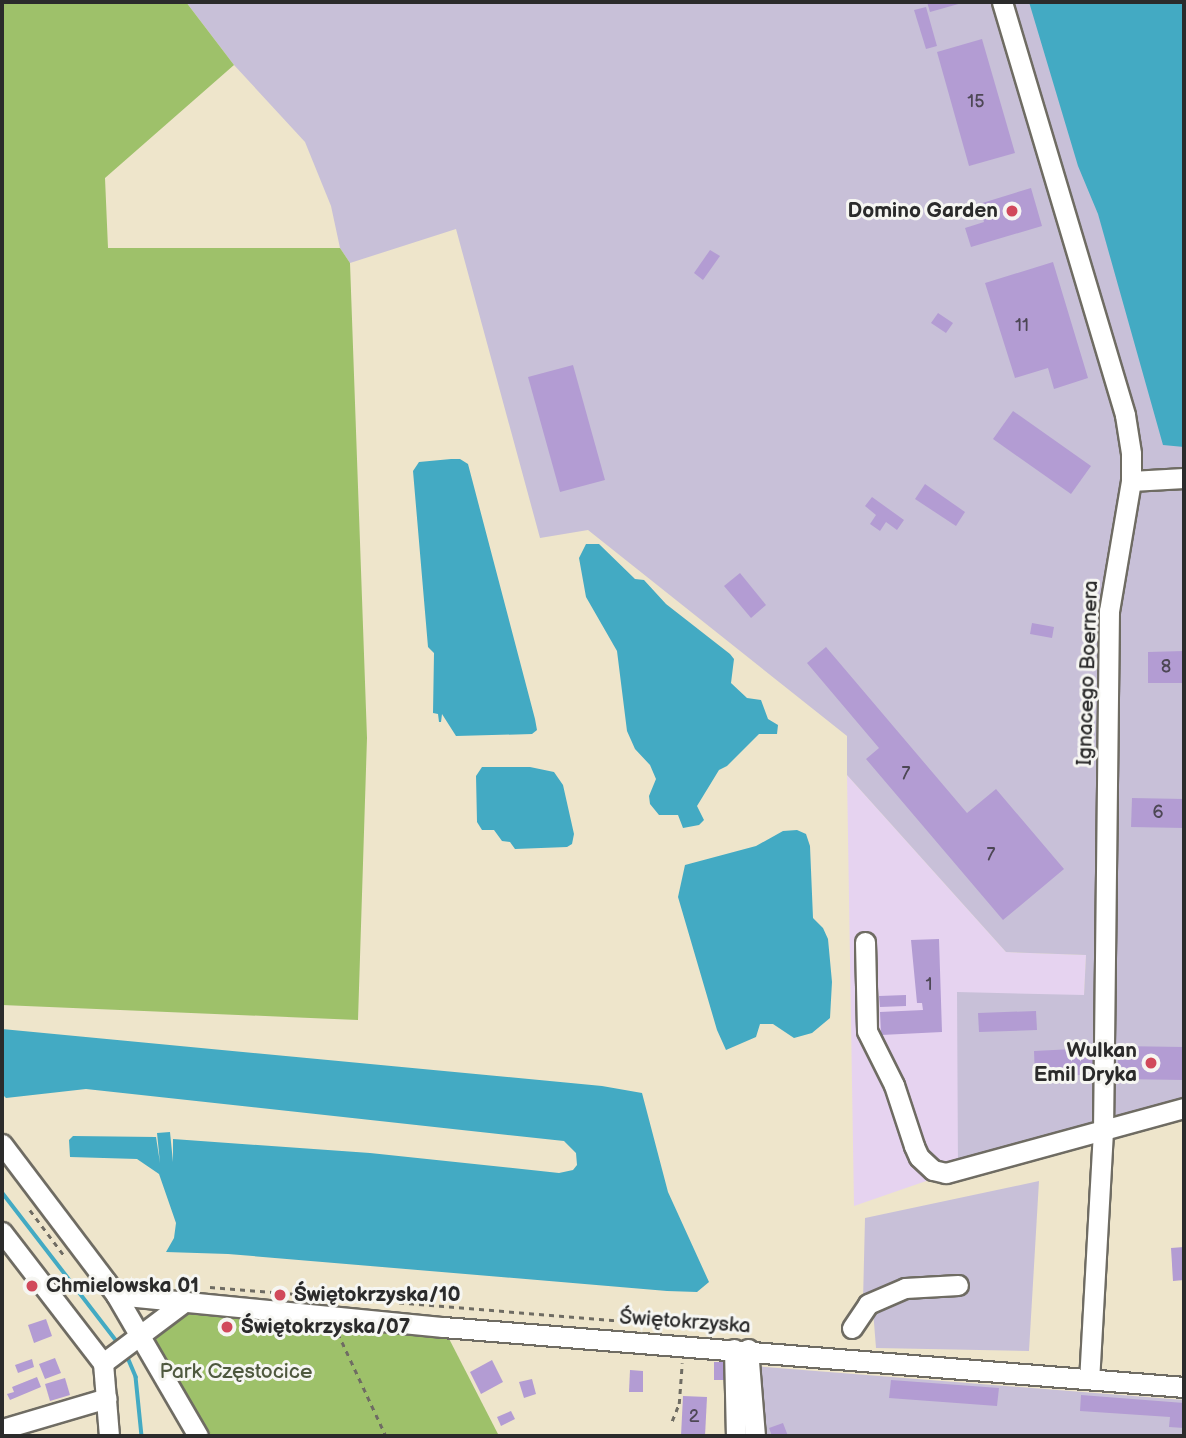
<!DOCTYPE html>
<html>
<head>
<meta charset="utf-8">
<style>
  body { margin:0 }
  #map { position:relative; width:1186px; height:1438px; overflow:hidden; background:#eee5cb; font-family:"Balsamiq Sans",sans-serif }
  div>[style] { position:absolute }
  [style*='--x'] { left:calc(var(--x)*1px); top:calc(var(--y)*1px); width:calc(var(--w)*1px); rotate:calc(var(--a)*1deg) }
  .built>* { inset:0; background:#e6d3f0 }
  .industrial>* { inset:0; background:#c8c0d8 }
  .green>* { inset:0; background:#9ec16a }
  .water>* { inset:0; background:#43aac3 }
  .stream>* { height:3.5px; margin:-1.75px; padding:0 1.75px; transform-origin:1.75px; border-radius:1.75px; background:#43aac3 }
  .building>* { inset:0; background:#b39cd3 }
  .path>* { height:2.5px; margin-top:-1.25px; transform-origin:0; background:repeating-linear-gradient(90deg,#6f6c63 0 5px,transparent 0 10px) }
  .roads { filter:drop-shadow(2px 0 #6f6c63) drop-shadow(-2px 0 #6f6c63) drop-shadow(0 2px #6f6c63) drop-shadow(0 -2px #6f6c63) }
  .minor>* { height:19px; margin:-9.5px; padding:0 9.5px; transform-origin:9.5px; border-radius:9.5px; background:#fff }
  .dots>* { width:19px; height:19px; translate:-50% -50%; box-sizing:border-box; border:4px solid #f6f6f2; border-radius:50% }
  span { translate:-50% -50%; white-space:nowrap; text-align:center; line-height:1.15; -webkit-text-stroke:6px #f6f6f2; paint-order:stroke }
  .number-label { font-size:18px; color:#4d4755 }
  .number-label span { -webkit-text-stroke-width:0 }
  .poi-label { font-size:21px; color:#2b2b2b; font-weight:700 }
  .right { translate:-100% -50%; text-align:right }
  .left { translate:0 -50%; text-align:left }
  .street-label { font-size:21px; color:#2b2b2b }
  .park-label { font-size:21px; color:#4e583e }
  .frame { position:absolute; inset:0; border:4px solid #2b2b2b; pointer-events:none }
</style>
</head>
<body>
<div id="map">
  <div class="built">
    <div style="clip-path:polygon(847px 775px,1006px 952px,1086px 955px,1084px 995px,958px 1170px,854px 1206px)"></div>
  </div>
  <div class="industrial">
    <div style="clip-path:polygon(186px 2px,1184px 2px,1184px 1108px,958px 1170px,957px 992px,1084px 995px,1086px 955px,1006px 952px,847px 775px,847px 736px,588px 530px,540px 538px,456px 229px,350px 263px,340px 248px,331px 206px,305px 142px,234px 65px)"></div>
    <div style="clip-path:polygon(1039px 1181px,1029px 1351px,876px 1348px,873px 1310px,863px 1301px,865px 1218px)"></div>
    <div style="clip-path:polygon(741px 1365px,1184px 1400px,1184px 1436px,742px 1436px)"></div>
  </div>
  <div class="green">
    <div style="clip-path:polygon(2px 2px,186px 2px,234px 65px,105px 178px,108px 248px,340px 248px,350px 263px,367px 738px,358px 1020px,2px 1005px)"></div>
    <div style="clip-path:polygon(183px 1303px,443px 1327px,499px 1436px,198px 1436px,147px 1329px)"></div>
  </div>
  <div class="water">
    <div style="clip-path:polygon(1029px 2px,1184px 2px,1184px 447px,1163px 445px,1098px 214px,1078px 166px)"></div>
    <div style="clip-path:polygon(451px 459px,460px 459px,468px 464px,535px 719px,537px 730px,532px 734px,456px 736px,442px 714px,441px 722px,439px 722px,438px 714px,433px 713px,434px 653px,428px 647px,413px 471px,419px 462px)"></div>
    <div style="clip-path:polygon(586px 544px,599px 544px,635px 579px,644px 580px,666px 604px,730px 654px,734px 659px,731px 683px,747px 698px,761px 700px,768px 719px,778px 725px,777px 734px,759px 734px,727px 766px,719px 770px,697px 806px,704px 820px,699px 825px,683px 828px,678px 815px,659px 815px,650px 804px,649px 796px,656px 779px,650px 765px,635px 749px,627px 731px,617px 651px,586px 597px,579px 558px)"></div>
    <div style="clip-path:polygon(482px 767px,530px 767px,554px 772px,563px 785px,574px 834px,572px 844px,567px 847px,515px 849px,510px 842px,502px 841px,494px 830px,482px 830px,477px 822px,476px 776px)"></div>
    <div style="clip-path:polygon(797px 830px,806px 834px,810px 846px,813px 918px,823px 928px,828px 939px,832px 982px,830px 1018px,812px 1033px,794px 1038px,773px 1024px,760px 1024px,756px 1037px,726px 1050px,717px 1030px,678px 897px,685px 865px,756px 846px,783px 831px)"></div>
    <div style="clip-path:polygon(2px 1029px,602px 1086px,642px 1093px,668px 1192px,709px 1282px,697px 1292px,667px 1291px,228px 1254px,166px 1252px,174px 1238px,176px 1223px,159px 1174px,137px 1159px,70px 1157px,69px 1140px,73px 1136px,156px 1137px,160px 1163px,157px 1133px,170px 1132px,173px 1162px,173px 1139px,370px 1153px,559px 1173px,573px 1170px,577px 1165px,576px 1153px,564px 1141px,86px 1089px,6px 1098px,2px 1094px)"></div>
  </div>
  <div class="stream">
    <div style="--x:2;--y:1192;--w:192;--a:52.4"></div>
    <div style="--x:126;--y:1353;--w:26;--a:67"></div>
    <div style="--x:136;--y:1377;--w:59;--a:84.2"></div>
  </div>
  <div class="building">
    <div style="clip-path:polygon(927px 2px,962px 2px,962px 3px,930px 12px)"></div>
    <div style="clip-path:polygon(926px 7px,937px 46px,926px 49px,914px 10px)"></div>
    <div style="clip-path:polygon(982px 39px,1015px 153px,969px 166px,937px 52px)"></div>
    <div style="clip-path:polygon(1031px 188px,1042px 226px,971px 247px,965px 228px,984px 222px,979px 204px)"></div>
    <div style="clip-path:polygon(710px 250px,720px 256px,703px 280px,694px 273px)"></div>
    <div style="clip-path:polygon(1053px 262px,1088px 378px,1054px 389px,1048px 368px,1015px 378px,985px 283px)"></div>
    <div style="clip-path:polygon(938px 313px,953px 323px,946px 333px,931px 323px)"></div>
    <div style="clip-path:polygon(573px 365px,605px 480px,560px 492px,528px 377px)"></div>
    <div style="clip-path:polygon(1013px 411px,1091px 466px,1071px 494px,993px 439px)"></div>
    <div style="clip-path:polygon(925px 484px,965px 512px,956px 526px,915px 499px)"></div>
    <div style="clip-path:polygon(872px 497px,904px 520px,897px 530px,886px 522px,880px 531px,870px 524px,876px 515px,865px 506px)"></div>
    <div style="clip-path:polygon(740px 573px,766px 605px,751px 618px,724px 586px)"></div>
    <div style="clip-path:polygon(1032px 623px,1054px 627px,1052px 638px,1030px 634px)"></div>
    <div style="clip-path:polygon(826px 647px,967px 813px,996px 789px,1064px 869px,1003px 920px,866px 759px,879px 748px,807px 663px)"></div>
    <div style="clip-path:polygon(1184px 651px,1184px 683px,1148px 683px,1148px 652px)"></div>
    <div style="clip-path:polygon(1132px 798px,1184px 799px,1184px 828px,1131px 827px)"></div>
    <div style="clip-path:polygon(939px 939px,942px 1032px,881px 1035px,880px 1012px,923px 1010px,922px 1003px,917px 1003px,911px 940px)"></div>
    <div style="clip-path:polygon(906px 995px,906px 1006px,880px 1007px,879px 996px)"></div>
    <div style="clip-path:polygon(1036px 1011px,1037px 1030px,979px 1032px,978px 1013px)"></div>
    <div style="clip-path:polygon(1118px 1046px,1184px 1047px,1184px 1080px,1118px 1079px)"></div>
    <div style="clip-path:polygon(1093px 1048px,1094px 1074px,1035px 1078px,1034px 1051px)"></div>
    <div style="clip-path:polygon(1184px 1247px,1184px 1280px,1173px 1281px,1171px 1248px)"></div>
    <div style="clip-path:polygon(46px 1319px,52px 1336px,34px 1343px,28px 1325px)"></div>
    <div style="clip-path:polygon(55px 1358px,61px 1373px,45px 1379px,39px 1364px)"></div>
    <div style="clip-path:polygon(32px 1359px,34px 1367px,18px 1373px,15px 1365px)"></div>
    <div style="clip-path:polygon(492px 1360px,503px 1382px,481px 1394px,470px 1372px)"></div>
    <div style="clip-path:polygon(714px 1362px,724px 1362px,725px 1380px,714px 1380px)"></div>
    <div style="clip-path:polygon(630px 1370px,643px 1371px,643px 1392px,629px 1392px)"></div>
    <div style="clip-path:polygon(37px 1377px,41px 1387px,10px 1400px,7px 1394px,14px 1392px,12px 1387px)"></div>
    <div style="clip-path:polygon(65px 1378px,70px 1395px,50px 1401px,45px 1384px)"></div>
    <div style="clip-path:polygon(532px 1379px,536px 1394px,524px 1398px,519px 1382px)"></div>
    <div style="clip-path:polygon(891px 1380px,999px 1388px,997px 1406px,889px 1398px)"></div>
    <div style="clip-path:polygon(1081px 1395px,1184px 1403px,1184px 1428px,1169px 1427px,1170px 1417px,1080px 1411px)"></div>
    <div style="clip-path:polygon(683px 1396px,707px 1397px,705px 1436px,681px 1436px)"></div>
    <div style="clip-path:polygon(511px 1411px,515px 1419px,501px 1426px,497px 1417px)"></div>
    <div style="clip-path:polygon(783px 1423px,788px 1436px,772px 1436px,769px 1428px)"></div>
  </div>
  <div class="path">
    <div style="--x:30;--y:1210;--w:60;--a:53.1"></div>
    <div style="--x:210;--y:1287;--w:538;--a:4.69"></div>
    <div style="--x:338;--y:1333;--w:114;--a:65"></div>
    <div style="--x:672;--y:1421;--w:18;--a:-68"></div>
    <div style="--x:679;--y:1404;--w:41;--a:-85.8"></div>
  </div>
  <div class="roads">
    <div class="minor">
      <div style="--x:1002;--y:2;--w:431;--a:73.4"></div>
      <div style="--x:1125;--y:415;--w:39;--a:81"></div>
      <div style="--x:1131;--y:454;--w:27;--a:90"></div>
      <div style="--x:1131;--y:481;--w:132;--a:99.6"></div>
      <div style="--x:1109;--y:611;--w:520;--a:90.66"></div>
      <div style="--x:1103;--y:1131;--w:248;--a:93.2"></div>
      <div style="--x:1131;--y:481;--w:53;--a:-3.2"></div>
      <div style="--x:865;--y:942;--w:89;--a:88.7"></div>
      <div style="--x:867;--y:1031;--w:60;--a:63.4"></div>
      <div style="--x:894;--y:1085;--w:64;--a:71.8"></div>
      <div style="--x:914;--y:1146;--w:12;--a:66"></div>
      <div style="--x:919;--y:1157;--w:19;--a:43"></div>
      <div style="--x:933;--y:1170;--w:13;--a:13"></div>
      <div style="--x:946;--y:1173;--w:247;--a:-15.3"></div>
      <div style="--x:2;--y:1144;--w:189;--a:52.9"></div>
      <div style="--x:116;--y:1295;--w:163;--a:59.8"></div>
      <div style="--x:2;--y:1232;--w:165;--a:52.4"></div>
      <div style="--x:116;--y:1295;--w:329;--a:5.6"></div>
      <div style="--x:443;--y:1327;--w:743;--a:4.63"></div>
      <div style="--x:852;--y:1328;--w:29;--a:-56"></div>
      <div style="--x:868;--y:1304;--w:40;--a:-23.4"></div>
      <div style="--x:905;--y:1288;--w:53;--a:-3.2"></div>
      <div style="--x:734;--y:1349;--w:87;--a:88.7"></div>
      <div style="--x:748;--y:1349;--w:87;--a:85.4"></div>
      <div style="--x:103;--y:1363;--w:100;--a:-36.9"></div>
      <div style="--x:103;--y:1363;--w:73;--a:85.3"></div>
      <div style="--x:2;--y:1429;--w:109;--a:-16.4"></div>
    </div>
  </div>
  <div class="dots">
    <div style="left:1012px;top:211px;background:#d1495b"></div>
    <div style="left:1151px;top:1063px;background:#d1495b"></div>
    <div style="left:32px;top:1286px;background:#d1495b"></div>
    <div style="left:280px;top:1295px;background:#d1495b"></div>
    <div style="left:227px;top:1327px;background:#d1495b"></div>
  </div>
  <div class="number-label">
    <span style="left:976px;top:102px">15</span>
    <span style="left:1022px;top:326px">11</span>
    <span style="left:1166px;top:667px">8</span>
    <span style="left:906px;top:774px">7</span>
    <span style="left:1158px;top:813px">6</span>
    <span style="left:991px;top:855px">7</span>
    <span style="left:929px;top:985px">1</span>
    <span style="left:694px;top:1417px">2</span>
  </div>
  <div class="poi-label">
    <span class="right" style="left:998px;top:211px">Domino Garden</span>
    <span class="right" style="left:1137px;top:1063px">Wulkan<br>Emil Dryka</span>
    <span class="left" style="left:46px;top:1286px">Chmielowska 01</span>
    <span class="left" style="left:294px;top:1295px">Świętokrzyska/10</span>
    <span class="left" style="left:241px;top:1327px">Świętokrzyska/07</span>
  </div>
  <div class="street-label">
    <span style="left:1088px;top:673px;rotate:-88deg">Ignacego Boernera</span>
    <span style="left:685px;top:1322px;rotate:4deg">Świętokrzyska</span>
  </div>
  <div class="park-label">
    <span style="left:236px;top:1372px">Park Częstocice</span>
  </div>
  <div class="frame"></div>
</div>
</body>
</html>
